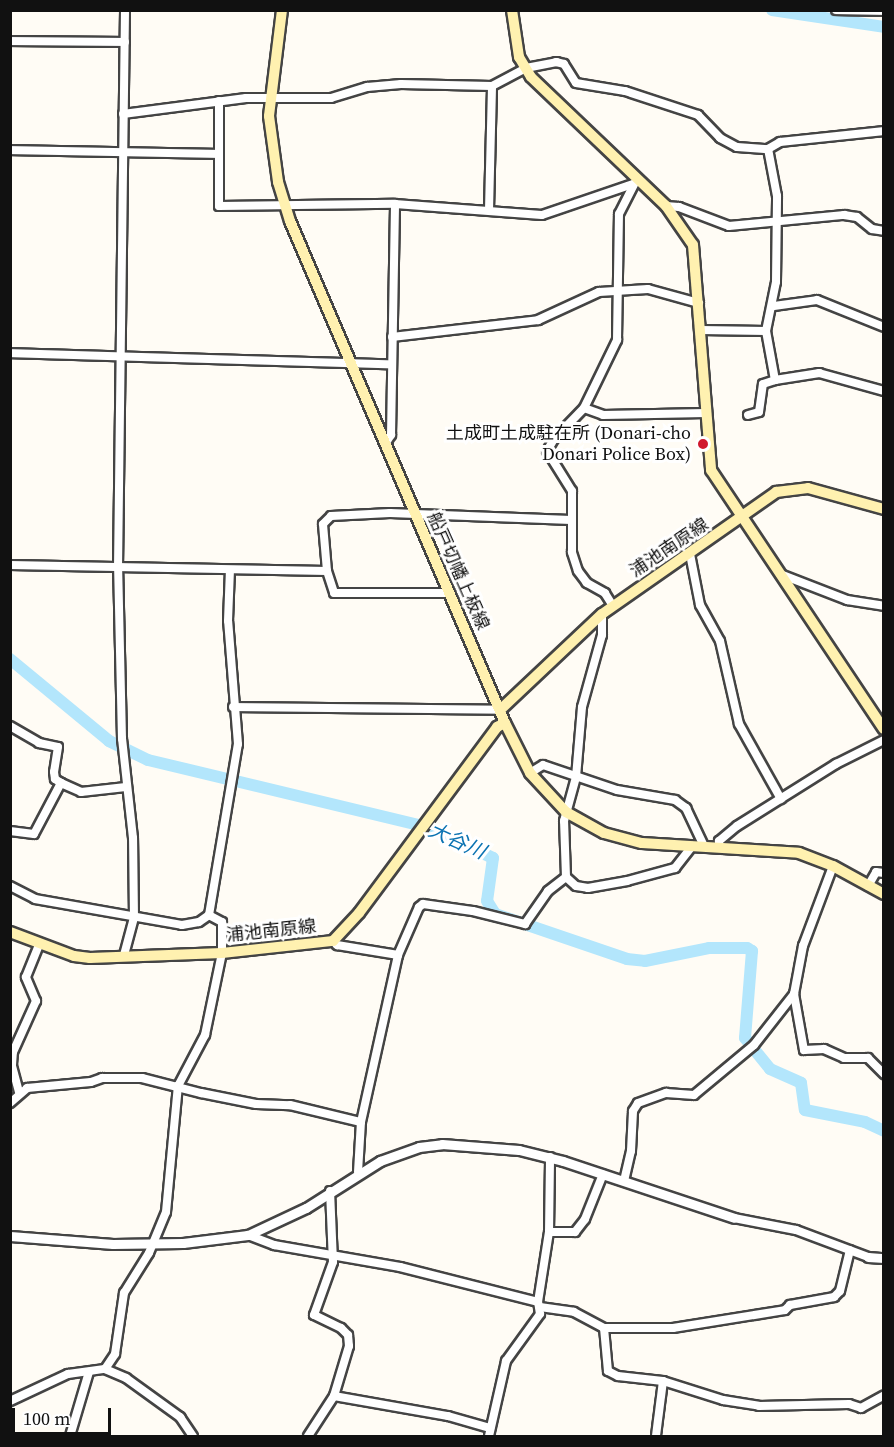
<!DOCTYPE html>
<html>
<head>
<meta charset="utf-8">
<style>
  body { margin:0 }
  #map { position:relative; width:894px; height:1447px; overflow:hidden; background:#fffcf5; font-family:"Source Serif 4","Noto Sans JP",serif }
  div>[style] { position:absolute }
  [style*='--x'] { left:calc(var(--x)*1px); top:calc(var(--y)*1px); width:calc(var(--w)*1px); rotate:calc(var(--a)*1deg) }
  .river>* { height:12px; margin:-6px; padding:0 6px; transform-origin:6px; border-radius:6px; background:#b3e6fc }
  .roads { filter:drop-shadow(2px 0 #444) drop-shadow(-2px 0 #444) drop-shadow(0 2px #444) drop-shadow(0 -2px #444) }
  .minor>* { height:8px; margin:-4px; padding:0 4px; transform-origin:4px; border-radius:4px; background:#fff }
  .tertiary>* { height:9px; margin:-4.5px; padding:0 4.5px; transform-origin:4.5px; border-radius:4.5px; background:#fff }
  .secondary>* { height:10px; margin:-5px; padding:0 5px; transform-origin:5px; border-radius:5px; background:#fff1b0 }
  .dots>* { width:16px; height:16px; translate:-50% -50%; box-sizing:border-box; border:3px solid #fff; border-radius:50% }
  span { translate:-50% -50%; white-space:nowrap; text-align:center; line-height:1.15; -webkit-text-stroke:6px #fff; paint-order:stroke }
  .poi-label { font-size:18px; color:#111 }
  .right { translate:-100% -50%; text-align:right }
  .street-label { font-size:18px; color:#111 }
  .water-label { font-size:20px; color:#0b73b2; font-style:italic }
  .frame { position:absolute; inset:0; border:12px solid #111; pointer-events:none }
  .scale { position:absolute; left:12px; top:1408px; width:99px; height:27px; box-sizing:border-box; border:3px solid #111; border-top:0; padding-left:8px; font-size:18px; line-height:21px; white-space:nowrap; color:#111; -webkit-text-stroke:4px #fff; paint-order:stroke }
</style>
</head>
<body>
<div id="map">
  <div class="river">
    <div style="--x:772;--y:10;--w:113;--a:8.6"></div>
    <div style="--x:10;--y:659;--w:129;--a:39.6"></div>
    <div style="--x:109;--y:741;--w:43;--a:26"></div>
    <div style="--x:148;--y:760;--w:288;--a:13.5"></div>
    <div style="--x:428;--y:827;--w:72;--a:25.5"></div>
    <div style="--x:493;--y:858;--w:43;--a:97.9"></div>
    <div style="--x:487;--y:901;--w:15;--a:58"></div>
    <div style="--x:495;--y:914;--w:139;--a:18.8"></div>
    <div style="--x:627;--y:959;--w:18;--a:6"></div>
    <div style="--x:645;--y:961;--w:65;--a:-11.5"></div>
    <div style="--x:709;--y:948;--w:38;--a:0"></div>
    <div style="--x:747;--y:948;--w:6;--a:31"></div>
    <div style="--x:752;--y:951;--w:87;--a:94.6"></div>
    <div style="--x:745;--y:1038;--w:40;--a:51"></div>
    <div style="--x:770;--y:1069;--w:34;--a:24"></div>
    <div style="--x:801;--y:1083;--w:27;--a:82"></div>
    <div style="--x:805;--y:1110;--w:61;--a:11.3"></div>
    <div style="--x:865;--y:1122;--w:21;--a:25"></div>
  </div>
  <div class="roads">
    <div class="minor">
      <div style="--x:836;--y:10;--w:48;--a:1.2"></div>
      <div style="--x:10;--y:41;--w:115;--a:0.5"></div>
      <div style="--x:219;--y:101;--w:105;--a:90"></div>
      <div style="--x:219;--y:206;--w:176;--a:-0.7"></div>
      <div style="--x:395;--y:204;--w:147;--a:4.3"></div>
      <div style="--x:542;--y:215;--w:96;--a:-18.8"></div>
      <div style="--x:123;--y:114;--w:124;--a:-7.4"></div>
      <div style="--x:246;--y:98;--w:85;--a:0"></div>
      <div style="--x:331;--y:98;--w:38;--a:-17"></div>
      <div style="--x:367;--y:87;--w:34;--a:-5"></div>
      <div style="--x:401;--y:84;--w:91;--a:1.3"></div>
      <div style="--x:492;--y:86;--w:38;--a:-28"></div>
      <div style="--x:526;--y:68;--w:31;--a:-11"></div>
      <div style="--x:556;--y:62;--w:8;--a:14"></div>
      <div style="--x:564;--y:64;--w:22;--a:58"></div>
      <div style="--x:576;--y:83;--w:50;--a:9.3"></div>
      <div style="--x:625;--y:91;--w:77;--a:18.2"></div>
      <div style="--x:698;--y:115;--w:32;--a:46"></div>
      <div style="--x:720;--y:138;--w:19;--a:28"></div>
      <div style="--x:737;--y:147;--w:31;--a:4"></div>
      <div style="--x:768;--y:149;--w:14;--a:-30"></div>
      <div style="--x:780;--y:142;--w:105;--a:-6"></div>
      <div style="--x:10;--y:150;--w:208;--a:1.1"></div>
      <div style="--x:666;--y:206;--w:13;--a:4"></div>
      <div style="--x:679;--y:207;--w:53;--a:20.8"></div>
      <div style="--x:729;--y:226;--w:116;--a:-5.5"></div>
      <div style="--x:844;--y:215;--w:13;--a:9"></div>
      <div style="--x:857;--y:217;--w:19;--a:39"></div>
      <div style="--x:872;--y:229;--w:12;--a:9"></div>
      <div style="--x:489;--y:210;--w:124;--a:-88.6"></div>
      <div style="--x:774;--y:306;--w:43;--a:-7.9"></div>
      <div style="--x:817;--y:300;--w:72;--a:21.9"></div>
      <div style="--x:701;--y:330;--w:65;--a:0.9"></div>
      <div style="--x:766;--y:331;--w:50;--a:-78.5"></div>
      <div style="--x:776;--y:282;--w:86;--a:-89.3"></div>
      <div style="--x:777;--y:196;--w:48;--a:-100.8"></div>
      <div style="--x:766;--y:331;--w:50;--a:79.6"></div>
      <div style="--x:392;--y:337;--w:147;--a:-6.6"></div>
      <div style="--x:538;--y:320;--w:67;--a:-24.7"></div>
      <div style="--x:599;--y:292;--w:49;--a:-3.5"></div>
      <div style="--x:648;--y:289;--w:53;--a:15.4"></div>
      <div style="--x:10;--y:353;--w:381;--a:1.7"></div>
      <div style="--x:584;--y:408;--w:20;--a:20"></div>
      <div style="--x:603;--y:415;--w:103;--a:-1.1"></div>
      <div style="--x:748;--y:415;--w:11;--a:-15"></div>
      <div style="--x:759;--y:412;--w:28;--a:-82"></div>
      <div style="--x:763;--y:384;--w:13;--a:-18"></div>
      <div style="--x:775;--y:380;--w:45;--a:-9"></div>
      <div style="--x:819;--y:373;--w:67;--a:15.5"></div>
      <div style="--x:385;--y:444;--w:11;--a:-56"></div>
      <div style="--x:391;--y:435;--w:231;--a:-89"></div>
      <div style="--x:690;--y:554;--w:52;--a:78.9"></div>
      <div style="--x:700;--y:605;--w:41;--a:60.9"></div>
      <div style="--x:720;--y:641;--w:85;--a:77.1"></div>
      <div style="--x:739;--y:724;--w:86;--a:60.8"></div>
      <div style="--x:10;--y:565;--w:317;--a:1.1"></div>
      <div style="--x:327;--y:571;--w:23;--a:72"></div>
      <div style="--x:334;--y:593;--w:116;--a:0"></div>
      <div style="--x:327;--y:571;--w:47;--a:-94.9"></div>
      <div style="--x:323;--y:524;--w:11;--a:-45"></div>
      <div style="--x:331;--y:516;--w:59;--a:-2.9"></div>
      <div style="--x:390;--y:513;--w:181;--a:2.2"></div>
      <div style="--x:780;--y:574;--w:72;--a:21.2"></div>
      <div style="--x:847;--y:600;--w:37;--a:9"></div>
      <div style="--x:613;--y:606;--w:15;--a:-122"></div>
      <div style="--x:605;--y:593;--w:21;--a:-151"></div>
      <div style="--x:587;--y:583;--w:15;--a:-127"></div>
      <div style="--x:578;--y:571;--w:20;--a:-108"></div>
      <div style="--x:572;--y:552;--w:61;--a:-90"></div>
      <div style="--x:572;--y:491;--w:47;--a:-122"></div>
      <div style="--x:547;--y:451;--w:14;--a:-60"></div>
      <div style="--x:554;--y:439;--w:43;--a:-45.9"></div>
      <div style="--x:584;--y:408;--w:76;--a:-64.1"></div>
      <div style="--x:617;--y:340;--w:126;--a:-89.1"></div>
      <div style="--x:619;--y:214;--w:36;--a:-63"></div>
      <div style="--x:233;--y:707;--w:267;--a:0.6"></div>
      <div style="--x:10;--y:726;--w:34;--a:30"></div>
      <div style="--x:39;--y:743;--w:19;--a:12"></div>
      <div style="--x:58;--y:747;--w:25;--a:99"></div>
      <div style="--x:54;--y:772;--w:7;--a:82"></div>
      <div style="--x:55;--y:779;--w:7;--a:34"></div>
      <div style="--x:61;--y:783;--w:22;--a:24"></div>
      <div style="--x:81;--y:792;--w:45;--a:-6.3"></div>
      <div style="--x:530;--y:773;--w:15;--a:-32"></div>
      <div style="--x:543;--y:765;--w:78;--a:18.7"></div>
      <div style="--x:617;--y:790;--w:59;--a:9.8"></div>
      <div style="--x:675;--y:800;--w:14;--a:36"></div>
      <div style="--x:686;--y:808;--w:42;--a:64.7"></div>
      <div style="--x:10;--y:831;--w:24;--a:7"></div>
      <div style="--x:34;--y:834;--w:58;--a:-62.1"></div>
      <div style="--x:719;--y:847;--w:6;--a:-90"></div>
      <div style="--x:719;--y:841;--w:23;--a:-40"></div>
      <div style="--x:737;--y:826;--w:117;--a:-32.1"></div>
      <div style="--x:836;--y:764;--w:54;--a:-26.6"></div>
      <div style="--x:566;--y:877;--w:13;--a:42"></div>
      <div style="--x:576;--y:886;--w:12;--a:9"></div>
      <div style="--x:588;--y:888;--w:40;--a:-10"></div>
      <div style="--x:627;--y:881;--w:50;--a:-15.2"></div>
      <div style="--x:675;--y:868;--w:28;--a:-52"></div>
      <div style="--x:10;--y:886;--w:28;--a:27"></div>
      <div style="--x:35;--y:899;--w:149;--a:10"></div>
      <div style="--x:182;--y:925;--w:17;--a:-10"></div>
      <div style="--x:199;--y:922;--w:12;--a:-35"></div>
      <div style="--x:209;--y:915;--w:173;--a:-80.4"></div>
      <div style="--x:238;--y:744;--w:123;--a:-94.6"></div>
      <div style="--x:228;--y:621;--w:51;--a:-87.8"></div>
      <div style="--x:868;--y:886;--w:16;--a:-60"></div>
      <div style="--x:876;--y:872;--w:8;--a:7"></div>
      <div style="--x:333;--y:941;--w:6;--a:45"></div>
      <div style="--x:337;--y:945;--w:62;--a:9.3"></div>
      <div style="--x:124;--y:955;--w:39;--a:-75"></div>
      <div style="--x:134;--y:917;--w:79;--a:-90.7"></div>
      <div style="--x:133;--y:838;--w:100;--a:-96.3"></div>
      <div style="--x:122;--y:739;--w:171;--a:-91.3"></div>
      <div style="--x:118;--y:568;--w:558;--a:-89.28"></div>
      <div style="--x:794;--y:994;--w:57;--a:79.9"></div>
      <div style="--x:804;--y:1050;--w:20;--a:-3"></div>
      <div style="--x:824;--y:1049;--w:22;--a:24"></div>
      <div style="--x:844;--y:1058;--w:24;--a:0"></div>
      <div style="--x:868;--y:1058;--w:23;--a:45"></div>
      <div style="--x:19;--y:1092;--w:28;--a:-105"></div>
      <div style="--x:12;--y:1065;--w:13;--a:-86"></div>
      <div style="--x:13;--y:1052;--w:56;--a:-65.7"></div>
      <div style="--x:36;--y:1001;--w:26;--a:-113"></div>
      <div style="--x:26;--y:977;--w:37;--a:-68"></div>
      <div style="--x:10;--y:1103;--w:23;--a:-41"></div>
      <div style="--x:27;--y:1088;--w:64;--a:-5.4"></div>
      <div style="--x:91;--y:1082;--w:12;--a:-20"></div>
      <div style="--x:102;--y:1078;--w:40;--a:0"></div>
      <div style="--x:142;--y:1078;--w:61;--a:14.3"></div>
      <div style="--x:201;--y:1093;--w:56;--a:11.3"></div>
      <div style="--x:256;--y:1104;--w:34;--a:2"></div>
      <div style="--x:290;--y:1105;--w:73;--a:13.5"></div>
      <div style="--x:358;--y:1172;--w:50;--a:-86.6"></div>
      <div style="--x:361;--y:1122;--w:171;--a:-77.5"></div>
      <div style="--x:398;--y:955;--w:52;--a:-66.4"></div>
      <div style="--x:419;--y:907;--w:5;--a:-37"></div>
      <div style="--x:423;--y:904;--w:50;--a:8"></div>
      <div style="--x:473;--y:911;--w:54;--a:14"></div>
      <div style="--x:525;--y:924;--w:40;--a:-55.1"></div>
      <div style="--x:548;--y:891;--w:23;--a:-38"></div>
      <div style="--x:566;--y:877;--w:56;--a:-92"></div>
      <div style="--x:564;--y:821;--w:46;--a:-74.7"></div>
      <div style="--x:576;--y:777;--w:70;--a:-85.1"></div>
      <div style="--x:582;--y:707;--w:75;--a:-74.5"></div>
      <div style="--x:602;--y:635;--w:21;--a:-90"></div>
      <div style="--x:624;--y:1181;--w:31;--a:-77"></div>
      <div style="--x:631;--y:1151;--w:40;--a:-87.1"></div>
      <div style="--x:633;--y:1111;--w:9;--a:-58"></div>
      <div style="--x:638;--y:1103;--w:30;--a:-20"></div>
      <div style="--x:666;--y:1093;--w:28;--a:4"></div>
      <div style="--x:694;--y:1095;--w:78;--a:-39.8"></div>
      <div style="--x:754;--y:1045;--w:65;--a:-51.9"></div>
      <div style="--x:794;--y:994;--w:49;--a:-79.4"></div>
      <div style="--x:803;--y:946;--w:85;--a:-69.4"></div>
      <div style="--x:734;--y:1218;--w:63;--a:11"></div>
      <div style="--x:796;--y:1230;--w:77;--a:20.6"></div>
      <div style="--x:549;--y:1232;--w:26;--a:0"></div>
      <div style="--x:575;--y:1232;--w:16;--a:-52"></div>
      <div style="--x:585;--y:1219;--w:48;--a:-68.2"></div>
      <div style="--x:248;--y:1235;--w:28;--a:21"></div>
      <div style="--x:274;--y:1245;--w:128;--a:9.9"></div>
      <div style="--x:400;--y:1267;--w:142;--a:14.2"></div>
      <div style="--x:540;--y:1307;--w:34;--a:8"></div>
      <div style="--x:574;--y:1312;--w:34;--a:28"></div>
      <div style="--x:604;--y:1328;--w:69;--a:0"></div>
      <div style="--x:673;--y:1328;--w:113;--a:-9.1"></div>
      <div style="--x:785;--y:1310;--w:7;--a:-45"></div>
      <div style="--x:790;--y:1305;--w:45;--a:-10.3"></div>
      <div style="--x:834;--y:1297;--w:8;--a:-45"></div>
      <div style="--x:840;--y:1291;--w:42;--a:-76.3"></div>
      <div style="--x:604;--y:1328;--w:43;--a:84.7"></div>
      <div style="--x:608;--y:1371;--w:11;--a:27"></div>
      <div style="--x:618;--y:1376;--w:45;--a:6.3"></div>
      <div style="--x:663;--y:1381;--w:55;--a:97.3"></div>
      <div style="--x:105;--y:1369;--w:18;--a:-56"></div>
      <div style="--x:115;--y:1354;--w:62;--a:-81.6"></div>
      <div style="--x:124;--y:1293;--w:47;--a:-58"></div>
      <div style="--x:149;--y:1253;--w:44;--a:-67.5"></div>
      <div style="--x:166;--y:1212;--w:127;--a:-84.6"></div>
      <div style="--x:178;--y:1086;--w:58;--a:-62.1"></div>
      <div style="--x:205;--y:1035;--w:84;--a:-78.3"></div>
      <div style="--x:222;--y:953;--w:31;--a:-90"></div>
      <div style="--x:222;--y:922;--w:15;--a:-152"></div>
      <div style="--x:663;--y:1381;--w:63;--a:17.6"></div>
      <div style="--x:723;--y:1400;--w:36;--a:9"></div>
      <div style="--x:759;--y:1406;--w:90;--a:-1.3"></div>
      <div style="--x:849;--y:1404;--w:13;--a:18"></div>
      <div style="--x:861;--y:1408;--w:26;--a:-29"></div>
      <div style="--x:334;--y:1396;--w:116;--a:10"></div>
      <div style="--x:448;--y:1416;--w:44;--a:15.9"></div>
      <div style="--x:10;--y:1401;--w:64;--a:-25"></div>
      <div style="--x:68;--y:1374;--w:37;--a:-8"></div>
      <div style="--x:105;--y:1369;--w:23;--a:23"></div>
      <div style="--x:126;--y:1378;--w:67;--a:35.8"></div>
      <div style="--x:180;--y:1417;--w:23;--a:56"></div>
      <div style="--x:70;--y:1436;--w:67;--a:-73.5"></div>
      <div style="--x:308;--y:1436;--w:48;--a:-57"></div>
      <div style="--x:334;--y:1396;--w:52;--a:-73.3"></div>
      <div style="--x:349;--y:1346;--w:11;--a:-95"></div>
      <div style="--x:348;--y:1335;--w:10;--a:-135"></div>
      <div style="--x:341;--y:1328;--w:30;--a:-154"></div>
      <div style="--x:314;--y:1315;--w:56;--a:-70.3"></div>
      <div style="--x:333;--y:1262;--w:71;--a:-92.4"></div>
      <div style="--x:489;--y:1436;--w:77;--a:-77.2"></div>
      <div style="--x:506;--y:1361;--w:58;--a:-54.1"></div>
      <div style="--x:540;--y:1314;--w:12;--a:-99"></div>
      <div style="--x:538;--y:1302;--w:71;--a:-81.1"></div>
      <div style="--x:549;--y:1232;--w:75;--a:-89.2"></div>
    </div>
    <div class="tertiary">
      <div style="--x:10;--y:1236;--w:103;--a:4.4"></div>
      <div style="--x:113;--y:1244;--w:70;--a:-0.8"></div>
      <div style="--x:183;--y:1243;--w:65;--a:-7"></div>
      <div style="--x:248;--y:1235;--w:64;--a:-25"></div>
      <div style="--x:306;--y:1208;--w:88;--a:-32.4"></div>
      <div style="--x:380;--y:1161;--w:41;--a:-19.7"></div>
      <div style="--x:419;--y:1147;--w:23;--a:-7"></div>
      <div style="--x:442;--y:1144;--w:77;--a:4.5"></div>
      <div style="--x:519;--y:1150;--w:45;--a:14"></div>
      <div style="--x:563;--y:1161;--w:180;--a:18.4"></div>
      <div style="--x:868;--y:1257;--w:16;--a:4"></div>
    </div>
    <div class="secondary">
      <div style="--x:282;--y:10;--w:107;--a:97"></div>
      <div style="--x:269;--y:116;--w:67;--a:82.2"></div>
      <div style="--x:278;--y:182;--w:41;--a:72.9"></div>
      <div style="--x:290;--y:221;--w:546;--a:66.82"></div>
      <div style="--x:505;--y:723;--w:56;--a:63.4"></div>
      <div style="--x:530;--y:773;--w:53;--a:47.3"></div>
      <div style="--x:566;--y:812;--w:43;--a:28.9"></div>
      <div style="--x:604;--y:833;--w:39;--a:15"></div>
      <div style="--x:642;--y:843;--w:157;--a:3.6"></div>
      <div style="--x:799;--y:853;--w:36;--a:21"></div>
      <div style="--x:833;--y:866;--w:58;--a:28.8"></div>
      <div style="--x:512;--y:10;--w:48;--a:81.5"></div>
      <div style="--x:519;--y:57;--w:23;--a:59"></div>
      <div style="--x:531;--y:77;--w:187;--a:43.7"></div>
      <div style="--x:666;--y:206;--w:47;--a:55.3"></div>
      <div style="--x:693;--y:245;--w:226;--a:85.4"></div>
      <div style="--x:711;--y:470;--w:311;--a:56.3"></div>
      <div style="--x:500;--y:710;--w:140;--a:-43.3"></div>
      <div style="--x:602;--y:614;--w:213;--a:-35"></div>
      <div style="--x:776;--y:492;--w:32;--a:-7"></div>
      <div style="--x:808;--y:488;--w:79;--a:15.4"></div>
      <div style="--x:10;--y:932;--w:68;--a:20.6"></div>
      <div style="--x:74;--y:956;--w:16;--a:7"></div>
      <div style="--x:90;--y:958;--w:132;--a:-2.2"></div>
      <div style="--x:222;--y:953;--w:112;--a:-6.2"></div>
      <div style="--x:333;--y:941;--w:38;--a:-47"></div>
      <div style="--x:359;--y:913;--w:232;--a:-53.4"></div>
      <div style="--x:497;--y:727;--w:9;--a:-27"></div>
    </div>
  </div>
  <div class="dots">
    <div style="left:703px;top:444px;background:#d1182d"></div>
  </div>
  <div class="poi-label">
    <span class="right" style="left:691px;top:444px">土成町土成駐在所 (Donari-cho<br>Donari Police Box)</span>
  </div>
  <div class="street-label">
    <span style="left:669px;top:548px;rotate:-34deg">浦池南原線</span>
    <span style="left:458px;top:571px;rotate:66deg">船戸切幡上板線</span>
    <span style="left:271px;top:931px;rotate:-6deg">浦池南原線</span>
  </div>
  <div class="water-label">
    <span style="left:457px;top:841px;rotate:24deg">大谷川</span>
  </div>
  <div class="frame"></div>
  <div class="scale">100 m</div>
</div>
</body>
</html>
